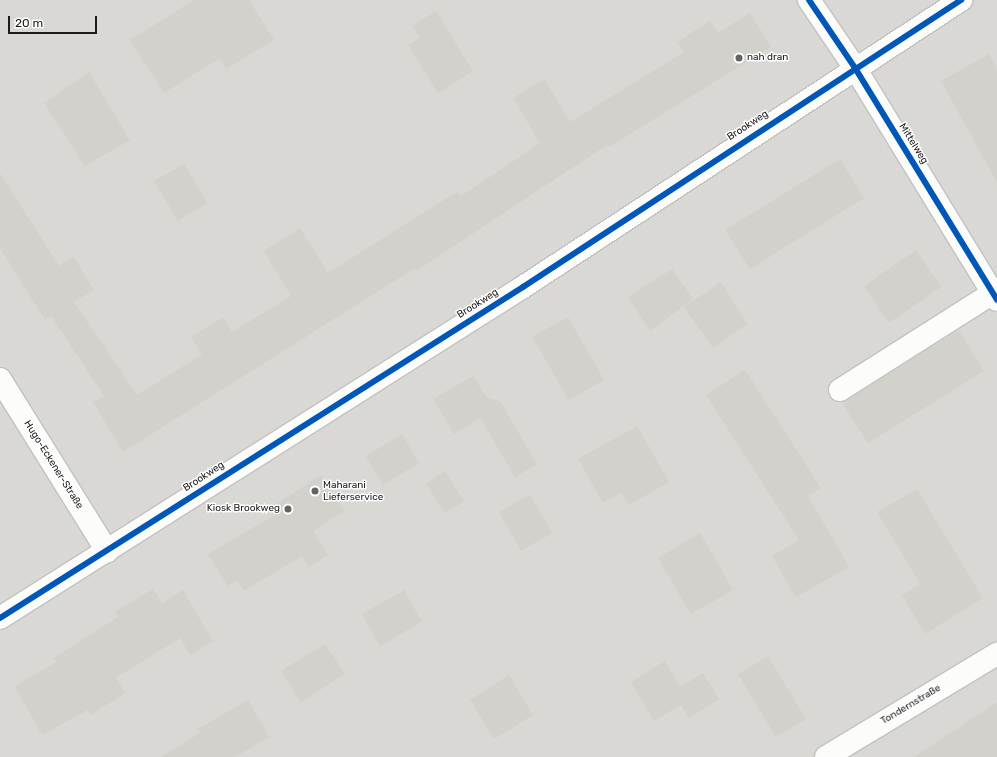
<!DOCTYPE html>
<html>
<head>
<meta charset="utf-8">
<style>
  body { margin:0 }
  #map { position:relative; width:997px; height:757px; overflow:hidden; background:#eae9e3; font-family:Rubik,sans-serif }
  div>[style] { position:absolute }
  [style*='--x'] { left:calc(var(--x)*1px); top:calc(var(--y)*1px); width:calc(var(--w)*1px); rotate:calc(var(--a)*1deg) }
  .residential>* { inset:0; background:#d9d8d5 }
  .building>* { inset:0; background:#d2d1cc }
  .roads { filter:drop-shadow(1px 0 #c2c2bf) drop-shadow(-1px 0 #c2c2bf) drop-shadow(0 1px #c2c2bf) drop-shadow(0 -1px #c2c2bf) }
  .minor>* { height:22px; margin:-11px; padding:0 11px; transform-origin:11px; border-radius:11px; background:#fcfcfb }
  .cycleway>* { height:6px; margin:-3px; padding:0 3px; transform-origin:3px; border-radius:3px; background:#0057b8 }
  .dots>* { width:11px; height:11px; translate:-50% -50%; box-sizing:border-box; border:2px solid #fff; border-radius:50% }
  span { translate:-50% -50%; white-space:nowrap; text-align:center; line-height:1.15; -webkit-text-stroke:3px #fff; paint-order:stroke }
  .poi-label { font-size:10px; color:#1b1b1b }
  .left { translate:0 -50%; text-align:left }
  .right { translate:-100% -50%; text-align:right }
  .street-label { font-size:10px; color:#1b1b1b }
  .scale { position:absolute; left:8px; top:16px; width:89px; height:18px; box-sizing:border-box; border:2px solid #1b1b1b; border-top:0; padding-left:5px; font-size:12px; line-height:14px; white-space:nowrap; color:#1b1b1b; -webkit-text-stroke:3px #fff; paint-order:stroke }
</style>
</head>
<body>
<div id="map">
  <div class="residential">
    <div style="clip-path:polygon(0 0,997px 0,997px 757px,0 757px)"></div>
  </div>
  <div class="building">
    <div style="clip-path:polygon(194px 0,249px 0,274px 40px,226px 69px,220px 58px,164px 93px,130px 40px)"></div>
    <div style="clip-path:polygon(436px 11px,473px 71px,438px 93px,408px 45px,420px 38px,412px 26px)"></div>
    <div style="clip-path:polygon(750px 13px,771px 47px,609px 147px,607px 145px,416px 271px,415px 268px,123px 452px,93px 402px,104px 396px,51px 316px,45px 320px,0 248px,0 173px,59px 266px,74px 257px,94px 290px,74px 302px,137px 395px,202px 355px,191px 337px,223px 317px,232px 332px,291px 296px,264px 251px,300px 228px,328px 273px,458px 191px,461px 196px,540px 143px,513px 98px,544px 79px,570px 122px,684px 52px,677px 42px,710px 21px,718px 33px)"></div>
    <div style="clip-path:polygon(989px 54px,997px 69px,997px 182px,941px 81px)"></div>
    <div style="clip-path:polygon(89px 72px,130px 140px,85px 166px,44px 103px)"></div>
    <div style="clip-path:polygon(840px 159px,864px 198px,750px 269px,725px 230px)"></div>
    <div style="clip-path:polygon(184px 164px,207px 203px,178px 221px,154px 181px)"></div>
    <div style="clip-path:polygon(916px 250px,941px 287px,889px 323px,864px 286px)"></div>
    <div style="clip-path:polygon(672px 269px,693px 299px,650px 331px,628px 297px)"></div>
    <div style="clip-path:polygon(721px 282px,747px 324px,713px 348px,684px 307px)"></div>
    <div style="clip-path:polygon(568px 317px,604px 380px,569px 400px,532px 337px)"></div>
    <div style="clip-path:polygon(959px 330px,984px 371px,868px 443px,842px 403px)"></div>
    <div style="clip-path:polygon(745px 370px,821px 488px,808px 496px,849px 567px,796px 597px,772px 556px,799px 540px,706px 395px)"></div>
    <div style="clip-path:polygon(473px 376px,487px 398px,500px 401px,537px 464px,515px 477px,480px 418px,454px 434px,433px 399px)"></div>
    <div style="clip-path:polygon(637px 426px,669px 482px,629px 505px,621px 492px,603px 503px,578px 459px)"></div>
    <div style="clip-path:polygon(402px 434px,419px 463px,383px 485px,366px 456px)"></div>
    <div style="clip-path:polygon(445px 471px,464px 501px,445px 513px,426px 484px)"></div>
    <div style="clip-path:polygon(321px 475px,344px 511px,313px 531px,328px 555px,309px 567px,302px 556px,244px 591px,237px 580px,228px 586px,208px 554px,275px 515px,270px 508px)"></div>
    <div style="clip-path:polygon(917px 489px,983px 598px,925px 634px,902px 595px,920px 584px,877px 512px)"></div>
    <div style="clip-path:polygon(530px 495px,552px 533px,521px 551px,499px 512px)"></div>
    <div style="clip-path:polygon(700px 533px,733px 590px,691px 614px,658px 558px)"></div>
    <div style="clip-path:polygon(153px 589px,162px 603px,183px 590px,213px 641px,190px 655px,180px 638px,116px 678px,125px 693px,91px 715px,88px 710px,42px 735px,15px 686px,57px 662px,54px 658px,118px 617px,115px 612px)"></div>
    <div style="clip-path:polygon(404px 590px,422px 622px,380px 646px,362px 614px)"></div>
    <div style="clip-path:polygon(325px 644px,345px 674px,301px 702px,281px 671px)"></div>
    <div style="clip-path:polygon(768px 656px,806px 719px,776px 737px,738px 674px)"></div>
    <div style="clip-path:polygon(665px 661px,680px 687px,703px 673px,719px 699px,689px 718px,681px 705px,654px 721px,631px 682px)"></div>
    <div style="clip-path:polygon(509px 675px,533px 715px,494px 739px,470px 700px)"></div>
    <div style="clip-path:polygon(248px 700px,269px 737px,235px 757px,161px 757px,200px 733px,198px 729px)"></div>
    <div style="clip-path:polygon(997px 702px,997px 757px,914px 757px)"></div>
  </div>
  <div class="roads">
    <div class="minor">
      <div style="--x:809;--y:0;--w:82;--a:55.9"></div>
      <div style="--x:855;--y:68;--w:272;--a:58.5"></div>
      <div style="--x:0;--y:379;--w:203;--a:58.1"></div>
      <div style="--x:840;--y:390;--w:181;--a:-32.4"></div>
      <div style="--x:0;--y:618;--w:619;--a:-32.33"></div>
      <div style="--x:523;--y:287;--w:524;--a:-33.23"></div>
      <div style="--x:826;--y:757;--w:200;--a:-31.1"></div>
    </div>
  </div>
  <div class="cycleway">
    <div style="--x:809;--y:0;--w:82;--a:55.9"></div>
    <div style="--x:855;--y:68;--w:272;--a:58.5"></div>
    <div style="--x:0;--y:618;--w:619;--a:-32.33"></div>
    <div style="--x:523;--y:287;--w:524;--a:-33.23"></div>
  </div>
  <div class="dots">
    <div style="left:739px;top:58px;background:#636361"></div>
    <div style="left:315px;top:491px;background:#636361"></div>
    <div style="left:288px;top:509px;background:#636361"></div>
  </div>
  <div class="poi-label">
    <span class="left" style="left:747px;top:58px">nah dran</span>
    <span class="left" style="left:323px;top:491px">Maharani<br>Lieferservice</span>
    <span class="right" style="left:280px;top:509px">Kiosk Brookweg</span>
  </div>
  <div class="street-label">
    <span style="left:748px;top:126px;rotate:-33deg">Brookweg</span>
    <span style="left:913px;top:144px;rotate:58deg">Mittelweg</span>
    <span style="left:478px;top:304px;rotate:-32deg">Brookweg</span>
    <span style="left:53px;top:465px;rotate:58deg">Hugo-Eckener-Straße</span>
    <span style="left:204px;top:477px;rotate:-33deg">Brookweg</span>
    <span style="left:911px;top:705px;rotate:-31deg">Tondernstraße</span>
  </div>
  <div class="scale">20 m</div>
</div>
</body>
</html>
